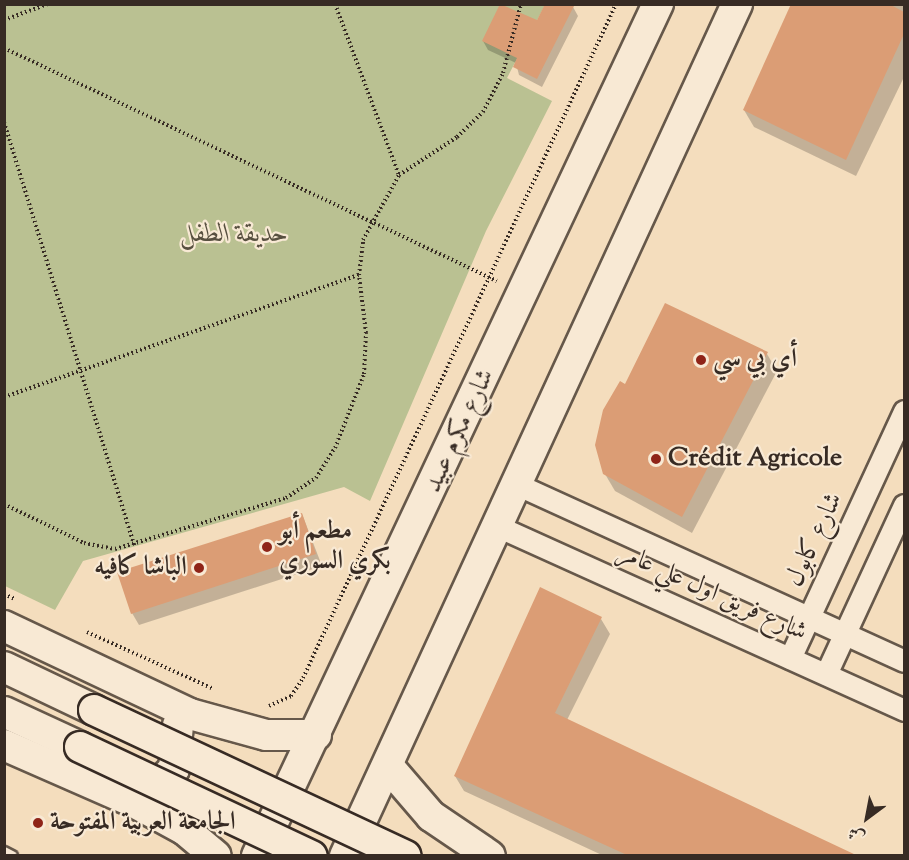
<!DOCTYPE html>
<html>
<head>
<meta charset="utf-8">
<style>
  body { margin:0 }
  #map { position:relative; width:909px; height:860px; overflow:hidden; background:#f4ddbd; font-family:"Sorts Mill Goudy",Amiri,serif }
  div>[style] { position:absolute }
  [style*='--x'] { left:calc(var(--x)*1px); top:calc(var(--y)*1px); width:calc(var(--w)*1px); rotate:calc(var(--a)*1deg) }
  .green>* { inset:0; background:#bac192 }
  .shadow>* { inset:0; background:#0003 }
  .building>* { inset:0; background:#db9d75 }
  .path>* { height:4px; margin-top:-2px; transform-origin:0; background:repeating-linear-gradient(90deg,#372b24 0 1.5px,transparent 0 4.5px) }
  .roads { filter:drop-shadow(2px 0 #66584a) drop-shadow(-2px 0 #66584a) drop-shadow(0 2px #66584a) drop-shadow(0 -2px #66584a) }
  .lane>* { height:10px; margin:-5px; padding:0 5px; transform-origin:5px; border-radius:5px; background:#f8e9d4 }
  .street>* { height:21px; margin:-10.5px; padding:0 10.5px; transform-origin:10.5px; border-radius:10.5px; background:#f8e9d4 }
  .secondary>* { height:30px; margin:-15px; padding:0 15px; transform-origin:15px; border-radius:15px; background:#f8e9d4 }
  .bridges { filter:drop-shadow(2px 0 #372b24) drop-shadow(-2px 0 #372b24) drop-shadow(0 2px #372b24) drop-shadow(0 -2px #372b24) }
  .secondary-bridge>* { height:30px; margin:-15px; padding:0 15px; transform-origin:15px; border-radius:15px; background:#f8e9d4 }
  .dots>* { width:16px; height:16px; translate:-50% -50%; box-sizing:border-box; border:3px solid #f8e9d4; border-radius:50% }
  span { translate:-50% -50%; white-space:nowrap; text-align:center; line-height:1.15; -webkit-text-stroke:4.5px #f8e9d4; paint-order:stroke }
  .park-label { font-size:26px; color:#585040; font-style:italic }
  .poi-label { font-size:26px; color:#372b24; font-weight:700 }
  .left { translate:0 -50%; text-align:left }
  .right { translate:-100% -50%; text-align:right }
  .street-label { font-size:26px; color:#372b24 }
  .frame { position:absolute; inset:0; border:6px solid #372b24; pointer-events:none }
  .north { position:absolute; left:837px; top:788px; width:60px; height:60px; -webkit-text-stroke:4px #f8e9d4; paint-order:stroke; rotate:212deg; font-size:16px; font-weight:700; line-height:24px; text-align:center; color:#372b24 }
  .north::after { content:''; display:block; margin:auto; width:21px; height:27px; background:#372b24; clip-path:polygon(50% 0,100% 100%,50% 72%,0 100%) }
</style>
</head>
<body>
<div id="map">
  <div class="green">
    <div style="clip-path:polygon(5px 5px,545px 5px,507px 78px,552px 101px,486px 231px,370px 501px,344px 487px,83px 561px,55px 610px,5px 586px)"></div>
  </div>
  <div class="shadow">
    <div style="clip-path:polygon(796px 4px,904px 4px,904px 77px,856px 176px,754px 127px,744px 110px)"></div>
    <div style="clip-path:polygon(573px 7px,578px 16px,542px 87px,519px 75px,516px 63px,488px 50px,483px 41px)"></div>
    <div style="clip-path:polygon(665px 305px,767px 354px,777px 371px,692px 533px,615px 491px,605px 474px)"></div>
    <div style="clip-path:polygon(302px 514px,322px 566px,139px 625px,132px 613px)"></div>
    <div style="clip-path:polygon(601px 619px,610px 634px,567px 720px,856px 856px,604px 856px,464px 791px,455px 776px)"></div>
  </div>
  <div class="building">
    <div style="clip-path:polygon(500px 4px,537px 20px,545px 4px,575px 4px,537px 79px,513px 67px,517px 58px,482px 41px)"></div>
    <div style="clip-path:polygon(791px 4px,889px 4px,904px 12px,904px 34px,846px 160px,743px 110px)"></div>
    <div style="clip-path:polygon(665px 303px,768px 352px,682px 517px,603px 474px,595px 445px,603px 410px,620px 381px,625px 384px)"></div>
    <div style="clip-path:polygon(302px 513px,316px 554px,131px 614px,117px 572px)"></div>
    <div style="clip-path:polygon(540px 587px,602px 617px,555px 713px,856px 855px,627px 855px,454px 776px)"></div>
  </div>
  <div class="path">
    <div style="--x:335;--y:4;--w:183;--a:69.5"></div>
    <div style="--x:4;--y:20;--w:47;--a:-20"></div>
    <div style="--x:4;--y:48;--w:545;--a:25.3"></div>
    <div style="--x:4;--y:122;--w:443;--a:72.9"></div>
    <div style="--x:4;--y:397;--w:375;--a:-19"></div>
    <div style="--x:4;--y:504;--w:89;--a:26"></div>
    <div style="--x:84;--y:543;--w:32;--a:11"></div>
    <div style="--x:115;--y:549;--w:178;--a:-16.6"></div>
    <div style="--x:286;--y:498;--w:36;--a:-34"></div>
    <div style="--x:316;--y:478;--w:36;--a:-58"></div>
    <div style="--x:335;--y:448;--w:79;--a:-68.6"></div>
    <div style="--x:364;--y:374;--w:41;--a:-87.2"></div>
    <div style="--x:366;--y:333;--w:58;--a:-96.9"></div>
    <div style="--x:359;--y:275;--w:35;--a:-83"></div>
    <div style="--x:363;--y:240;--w:74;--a:-61"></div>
    <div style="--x:399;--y:175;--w:69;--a:-33.2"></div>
    <div style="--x:457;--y:137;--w:36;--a:-44"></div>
    <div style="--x:483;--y:112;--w:44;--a:-62.9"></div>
    <div style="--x:503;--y:73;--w:71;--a:-75.4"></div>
    <div style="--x:4;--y:594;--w:12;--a:24"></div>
    <div style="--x:87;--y:632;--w:139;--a:24.2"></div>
    <div style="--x:269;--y:706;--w:24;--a:-24"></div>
    <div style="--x:291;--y:696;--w:22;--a:-56"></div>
    <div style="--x:303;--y:678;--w:743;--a:-65.09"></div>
  </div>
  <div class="roads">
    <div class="lane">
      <div style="--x:4;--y:852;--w:9;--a:27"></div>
    </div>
    <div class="street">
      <div style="--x:516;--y:484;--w:426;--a:24.5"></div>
      <div style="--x:497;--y:526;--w:447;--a:24.3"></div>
      <div style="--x:790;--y:658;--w:272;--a:-65.2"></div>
      <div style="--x:826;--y:674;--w:186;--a:-65.2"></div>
    </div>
    <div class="secondary">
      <div style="--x:4;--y:626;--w:206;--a:25.3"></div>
      <div style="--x:190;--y:714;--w:79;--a:15.4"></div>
      <div style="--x:266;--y:735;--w:50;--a:0"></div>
      <div style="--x:4;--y:667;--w:100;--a:25.5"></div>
      <div style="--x:4;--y:712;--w:84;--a:24.7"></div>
      <div style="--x:4;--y:745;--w:142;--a:23.7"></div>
      <div style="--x:134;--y:802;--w:58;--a:28.8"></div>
      <div style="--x:185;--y:830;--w:40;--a:40"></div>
      <div style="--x:388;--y:766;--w:66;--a:49.3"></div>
      <div style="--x:431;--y:816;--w:71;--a:34.1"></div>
      <div style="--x:142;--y:799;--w:44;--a:-43.2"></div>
      <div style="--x:174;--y:769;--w:44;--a:-84.8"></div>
      <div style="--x:257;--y:856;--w:942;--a:-64.8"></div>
      <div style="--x:345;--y:856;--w:938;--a:-65.29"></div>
    </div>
  </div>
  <div class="bridges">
    <div class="secondary-bridge">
      <div style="--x:94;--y:710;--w:344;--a:25.1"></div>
      <div style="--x:80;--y:747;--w:256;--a:25.2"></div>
    </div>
  </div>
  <div class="dots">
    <div style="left:701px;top:360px;background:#8f2418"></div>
    <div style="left:656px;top:459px;background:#8f2418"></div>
    <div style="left:267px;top:547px;background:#8f2418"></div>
    <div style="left:199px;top:568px;background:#8f2418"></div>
    <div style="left:38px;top:823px;background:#8f2418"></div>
  </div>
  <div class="park-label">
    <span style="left:234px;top:235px">حديقة الطفل</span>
  </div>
  <div class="poi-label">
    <span class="left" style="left:713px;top:360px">أي بي سي</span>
    <span class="left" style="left:668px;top:459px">Crédit Agricole</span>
    <span class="left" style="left:279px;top:547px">مطعم أبو<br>بكري السوري</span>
    <span class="right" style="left:187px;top:568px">الباشا كافيه</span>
    <span class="left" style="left:50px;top:823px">الجامعة العربية المفتوحة</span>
  </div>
  <div class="street-label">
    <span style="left:460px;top:431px;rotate:-65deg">شارع مكرم عبيد</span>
    <span style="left:815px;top:540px;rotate:-65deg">شارع كابول</span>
    <span style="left:712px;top:593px;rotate:24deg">شارع فريق اول علي عامر</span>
  </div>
  <div class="frame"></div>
  <div class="north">ش</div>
</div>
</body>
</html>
